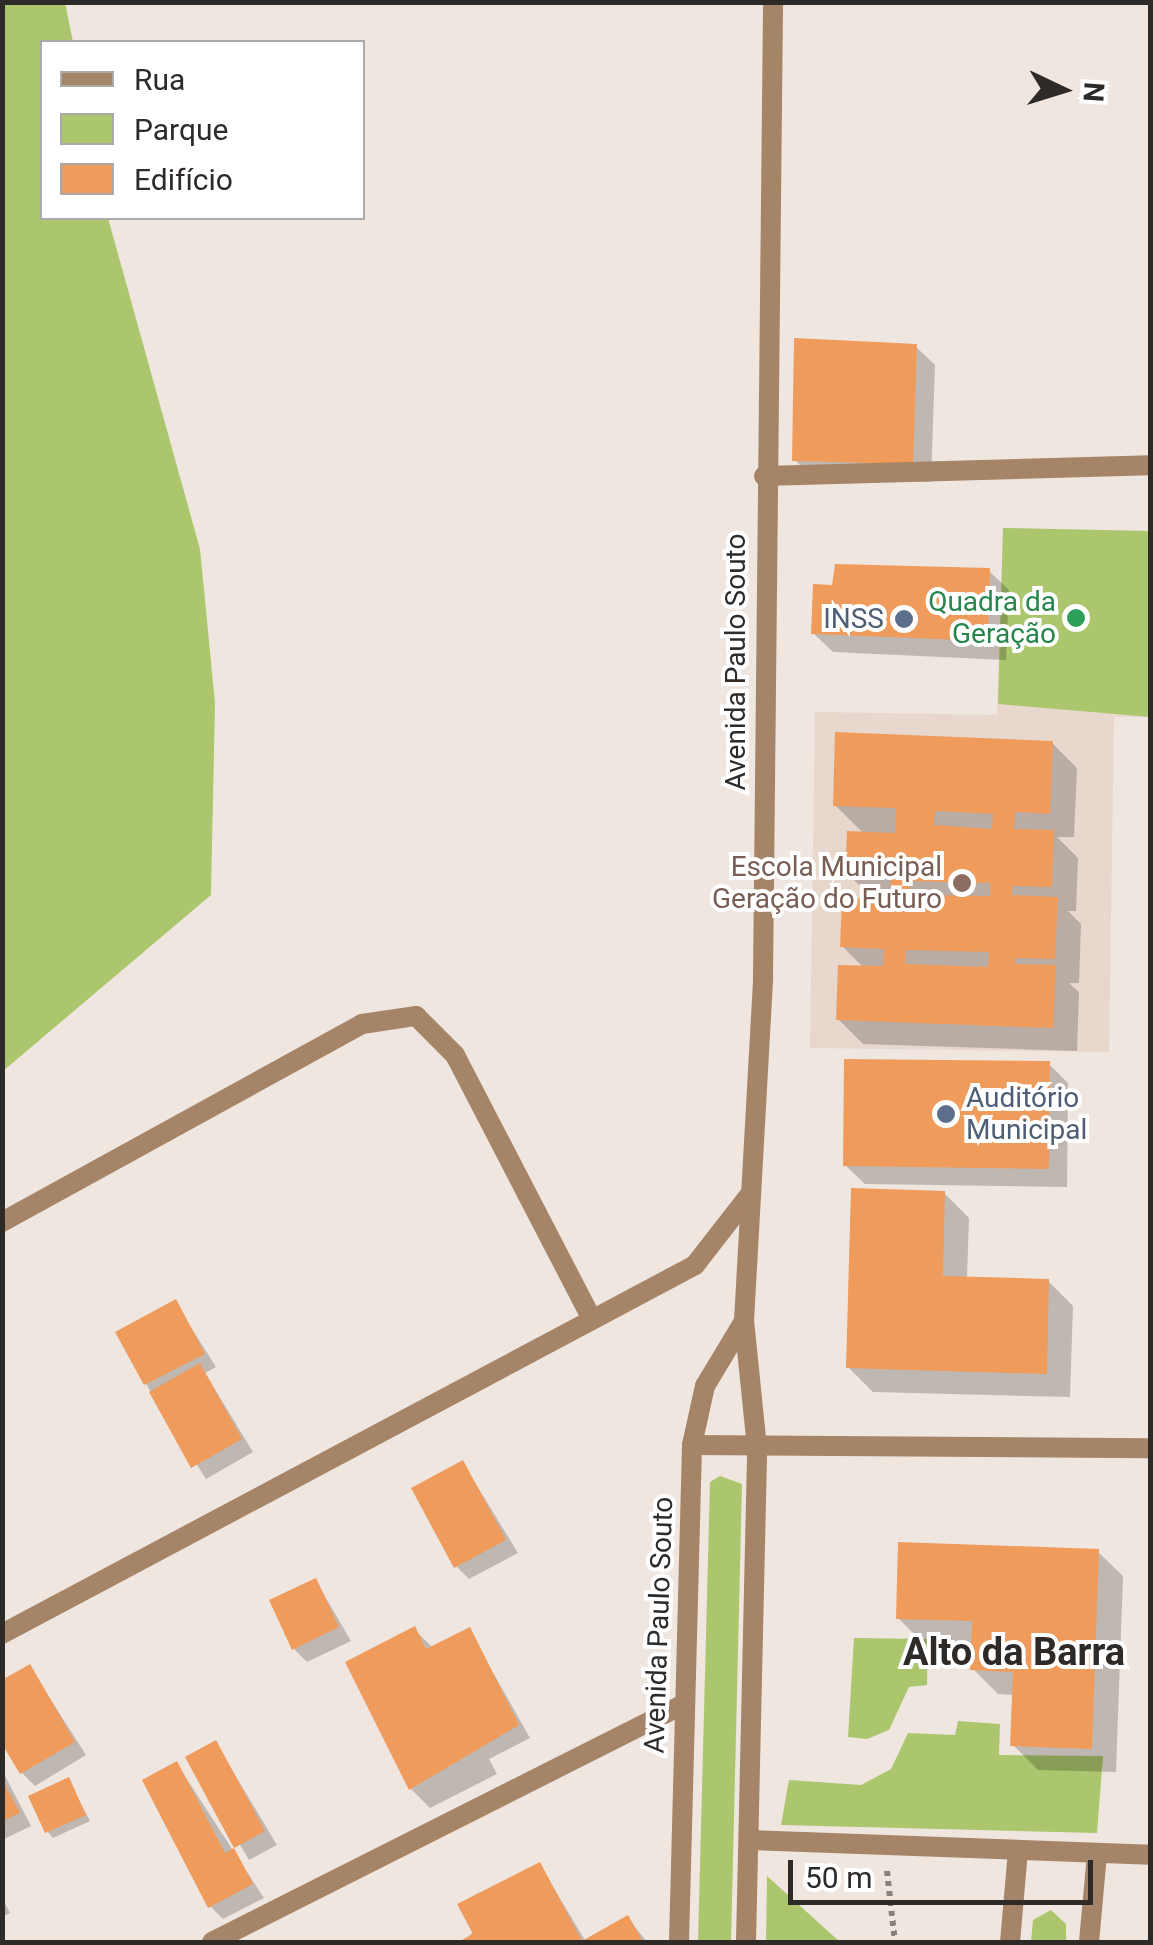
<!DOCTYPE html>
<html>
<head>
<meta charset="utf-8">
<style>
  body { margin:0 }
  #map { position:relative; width:1153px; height:1945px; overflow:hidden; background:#efe6df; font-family:Roboto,sans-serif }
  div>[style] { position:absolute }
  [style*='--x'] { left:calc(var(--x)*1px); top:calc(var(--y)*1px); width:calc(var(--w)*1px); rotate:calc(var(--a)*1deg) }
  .built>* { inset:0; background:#e7d7cd }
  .green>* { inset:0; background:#abc66d }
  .shadow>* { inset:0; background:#0003 }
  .building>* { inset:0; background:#ef9b5c }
  .path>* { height:6px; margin-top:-3px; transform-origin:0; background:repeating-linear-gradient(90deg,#87817d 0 5px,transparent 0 10px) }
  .minor>* { height:20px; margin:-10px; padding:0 10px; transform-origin:10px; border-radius:10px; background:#a68468 }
  .tertiary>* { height:20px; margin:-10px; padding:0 10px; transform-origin:10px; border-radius:10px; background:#a68468 }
  .dots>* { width:28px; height:28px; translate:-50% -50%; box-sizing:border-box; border:5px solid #fff; border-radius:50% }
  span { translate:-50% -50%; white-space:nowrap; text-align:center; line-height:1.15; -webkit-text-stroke:8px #fff; paint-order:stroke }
  .leisure-label { font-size:28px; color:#27864d }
  .right { translate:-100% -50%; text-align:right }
  .service-label { font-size:28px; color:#4e5e75 }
  .left { translate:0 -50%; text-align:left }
  .street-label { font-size:28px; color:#2e2a28 }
  .education-label { font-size:28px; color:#785e54 }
  .district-label { font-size:38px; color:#2e2a28; font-weight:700 }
  .frame { position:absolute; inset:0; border:5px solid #2e2a28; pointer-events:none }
  .legend { position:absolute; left:40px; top:40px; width:325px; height:180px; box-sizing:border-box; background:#fff; border:2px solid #abaaa9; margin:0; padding:12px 18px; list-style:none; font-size:30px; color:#2e2a28 }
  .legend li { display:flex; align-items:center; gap:20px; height:50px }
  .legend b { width:50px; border:2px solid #abaaa9 }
  .north { position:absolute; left:1013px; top:40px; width:100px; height:100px; -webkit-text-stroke:8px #fff; paint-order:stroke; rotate:94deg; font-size:28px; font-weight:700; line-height:40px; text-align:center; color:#2e2a28 }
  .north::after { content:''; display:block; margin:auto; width:35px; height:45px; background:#2e2a28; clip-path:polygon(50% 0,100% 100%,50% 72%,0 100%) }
  .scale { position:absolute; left:788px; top:1860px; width:305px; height:45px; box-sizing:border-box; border:5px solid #2e2a28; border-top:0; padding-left:12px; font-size:30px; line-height:35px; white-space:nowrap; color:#2e2a28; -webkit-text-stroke:8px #fff; paint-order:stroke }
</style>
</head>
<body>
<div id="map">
  <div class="built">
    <div style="clip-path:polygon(1003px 528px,1150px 531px,1150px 717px,1114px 717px,1109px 1052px,810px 1048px,815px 712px,997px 715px)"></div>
  </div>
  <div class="green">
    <div style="clip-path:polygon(3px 2px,65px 3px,73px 42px,42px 42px,42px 218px,108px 218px,200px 549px,215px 703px,211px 895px,3px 1071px)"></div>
    <div style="clip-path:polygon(1003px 528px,1150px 531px,1150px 717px,998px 704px)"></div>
    <div style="clip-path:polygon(720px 1476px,742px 1484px,731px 1942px,698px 1942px,710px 1482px)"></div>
    <div style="clip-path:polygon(854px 1638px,928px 1639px,927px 1685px,909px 1687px,889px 1730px,867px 1739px,848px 1737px)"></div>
    <div style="clip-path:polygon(958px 1721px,1000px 1724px,999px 1755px,1103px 1756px,1097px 1833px,781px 1825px,789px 1780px,861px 1785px,891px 1769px,908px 1733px,955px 1735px)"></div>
    <div style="clip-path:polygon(767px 1876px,840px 1942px,766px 1942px)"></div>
    <div style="clip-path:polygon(1051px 1910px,1066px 1924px,1066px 1942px,1031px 1942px,1033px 1920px)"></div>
  </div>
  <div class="shadow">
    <div style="clip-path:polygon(915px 346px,935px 365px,931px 482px,814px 479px,795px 460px)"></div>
    <div style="clip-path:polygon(989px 571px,1009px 590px,1006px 660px,833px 652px,813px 633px)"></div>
    <div style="clip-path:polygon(1052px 743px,1077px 768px,1074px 837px,1057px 837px,1078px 858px,1076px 911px,1068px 911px,1081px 924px,1079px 983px,1069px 983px,1079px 992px,1077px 1051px,863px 1044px,838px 1019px,864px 968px,842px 946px,875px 901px,848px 874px,864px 834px,835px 805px)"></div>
    <div style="clip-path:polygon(1049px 1064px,1068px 1083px,1067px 1187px,865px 1184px,845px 1165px)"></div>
    <div style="clip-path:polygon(944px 1193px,969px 1218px,967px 1279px,1048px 1281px,1073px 1306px,1070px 1397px,873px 1392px,848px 1367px)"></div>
    <div style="clip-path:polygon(175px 1302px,216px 1367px,205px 1373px,253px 1452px,206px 1479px,146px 1384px)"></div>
    <div style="clip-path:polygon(463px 1463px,518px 1553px,469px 1579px,456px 1566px)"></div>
    <div style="clip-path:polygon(1098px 1552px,1123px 1576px,1116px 1772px,1038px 1770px,1013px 1745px,1015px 1695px,998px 1694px,973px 1669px,974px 1644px,923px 1643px,898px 1618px)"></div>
    <div style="clip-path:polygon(316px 1581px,351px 1641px,307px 1662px,294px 1649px)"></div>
    <div style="clip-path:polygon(414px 1629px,433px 1648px,469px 1630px,530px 1738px,489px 1759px,497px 1774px,430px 1808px,411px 1789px)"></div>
    <div style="clip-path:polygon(30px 1667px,86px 1755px,35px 1786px,22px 1773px)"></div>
    <div style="clip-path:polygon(216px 1743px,277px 1845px,249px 1860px,189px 1758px)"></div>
    <div style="clip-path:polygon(177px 1764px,264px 1898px,223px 1919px,210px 1906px)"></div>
    <div style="clip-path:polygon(2px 1770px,31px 1826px,2px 1840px)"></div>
    <div style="clip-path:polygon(68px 1780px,90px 1821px,53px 1838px,48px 1832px)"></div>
    <div style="clip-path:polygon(540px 1865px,586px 1942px,628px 1918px,647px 1942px,463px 1942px)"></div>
    <div style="clip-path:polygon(2px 1898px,10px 1913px,2px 1917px)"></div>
  </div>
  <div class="building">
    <div style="clip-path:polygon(794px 338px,917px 344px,913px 464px,792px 461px)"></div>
    <div style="clip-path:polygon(835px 564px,990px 568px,988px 641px,811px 634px,813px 584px,832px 585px)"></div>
    <div style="clip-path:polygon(evenodd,835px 732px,1053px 741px,1050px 814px,1015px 812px,1014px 829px,1054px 830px,1052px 887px,1012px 886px,1012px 895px,1058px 897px,1055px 959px,1015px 958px,1015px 964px,1056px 965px,1053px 1028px,836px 1020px,838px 965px,883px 966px,884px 949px,840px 947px,842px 898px,890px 899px,891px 877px,845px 875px,847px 831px,895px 833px,896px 808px,833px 806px,835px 732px,935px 811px,993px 814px,992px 829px,934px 825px,935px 811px,835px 732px,909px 881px,990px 883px,990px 896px,909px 895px,909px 881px,835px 732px,906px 950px,989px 952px,988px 967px,905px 964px,906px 950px)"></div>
    <div style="clip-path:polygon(844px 1059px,1050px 1061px,1049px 1169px,843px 1166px)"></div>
    <div style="clip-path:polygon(851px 1188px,945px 1191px,943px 1276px,1049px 1279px,1047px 1374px,846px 1368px)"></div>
    <div style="clip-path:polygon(176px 1299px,205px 1354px,144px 1385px,115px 1332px)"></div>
    <div style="clip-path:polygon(200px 1363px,242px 1439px,191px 1468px,149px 1392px)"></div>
    <div style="clip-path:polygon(463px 1460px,506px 1540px,454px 1568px,411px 1488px)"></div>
    <div style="clip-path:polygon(898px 1542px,1099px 1549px,1092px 1749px,1010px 1746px,1013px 1672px,970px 1670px,972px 1621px,896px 1619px)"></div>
    <div style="clip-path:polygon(316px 1578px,339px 1627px,292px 1650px,269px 1600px)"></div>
    <div style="clip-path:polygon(415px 1626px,426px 1649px,470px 1627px,519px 1725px,409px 1790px,345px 1662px)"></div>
    <div style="clip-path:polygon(30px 1664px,75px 1742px,20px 1774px,2px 1744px,2px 1680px)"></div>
    <div style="clip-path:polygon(216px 1740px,265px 1831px,234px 1848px,253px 1884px,208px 1908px,142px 1780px,177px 1761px,225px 1853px,234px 1848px,185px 1757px)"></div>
    <div style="clip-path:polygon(69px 1777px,86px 1815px,45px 1833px,28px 1796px)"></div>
    <div style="clip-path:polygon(2px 1779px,20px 1813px,2px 1821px)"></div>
    <div style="clip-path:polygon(540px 1862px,582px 1941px,628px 1915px,643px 1942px,458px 1942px,473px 1934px,457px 1904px)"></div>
  </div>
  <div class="path">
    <div style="--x:887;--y:1871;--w:71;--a:83.6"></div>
  </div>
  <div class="minor">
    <div style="--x:764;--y:476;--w:386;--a:-1.6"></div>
    <div style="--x:2;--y:1222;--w:411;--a:-28.8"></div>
    <div style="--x:362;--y:1024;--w:55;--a:-8.4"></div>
    <div style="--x:416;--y:1016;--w:55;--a:45"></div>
    <div style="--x:455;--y:1055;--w:297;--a:62.6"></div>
    <div style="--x:692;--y:1445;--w:458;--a:0.4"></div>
    <div style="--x:2;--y:1634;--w:785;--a:-28.03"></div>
    <div style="--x:695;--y:1265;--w:91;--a:-52.1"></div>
    <div style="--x:749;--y:1840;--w:401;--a:2.1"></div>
    <div style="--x:212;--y:1942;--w:529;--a:-26.76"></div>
    <div style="--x:1010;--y:1942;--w:91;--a:-85"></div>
    <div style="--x:1089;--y:1942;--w:88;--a:-84.8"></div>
  </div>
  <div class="tertiary">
    <div style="--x:679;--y:1942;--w:497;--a:-88.5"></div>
    <div style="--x:692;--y:1445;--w:60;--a:-77.6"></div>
    <div style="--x:705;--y:1386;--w:76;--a:-59"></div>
    <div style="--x:746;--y:1942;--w:494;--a:-88.7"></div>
    <div style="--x:757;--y:1448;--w:128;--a:-95.8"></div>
    <div style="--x:744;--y:1321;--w:344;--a:-86.8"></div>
    <div style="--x:763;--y:978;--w:976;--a:-89.41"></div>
  </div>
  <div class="dots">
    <div style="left:1076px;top:618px;background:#2e9e5b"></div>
    <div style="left:904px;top:619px;background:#5c6f8a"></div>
    <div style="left:962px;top:883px;background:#8d6e63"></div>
    <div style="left:946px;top:1114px;background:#5c6f8a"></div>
  </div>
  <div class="leisure-label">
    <span class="right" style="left:1056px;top:618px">Quadra da<br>Geração</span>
  </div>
  <div class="service-label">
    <span class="right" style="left:884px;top:619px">INSS</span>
    <span class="left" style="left:966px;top:1114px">Auditório<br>Municipal</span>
  </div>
  <div class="street-label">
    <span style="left:736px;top:662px;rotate:-90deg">Avenida Paulo Souto</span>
    <span style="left:659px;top:1625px;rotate:-88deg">Avenida Paulo Souto</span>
  </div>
  <div class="education-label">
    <span class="right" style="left:942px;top:883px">Escola Municipal<br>Geração do Futuro</span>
  </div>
  <div class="district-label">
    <span style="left:1014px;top:1653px">Alto da Barra</span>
  </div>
  <div class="frame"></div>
  <ul class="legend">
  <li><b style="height:12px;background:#a68468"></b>Rua</li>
  <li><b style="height:28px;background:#abc66d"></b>Parque</li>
  <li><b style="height:28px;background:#ef9b5c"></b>Edifício</li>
  </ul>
  <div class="north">N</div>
  <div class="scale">50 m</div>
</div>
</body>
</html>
